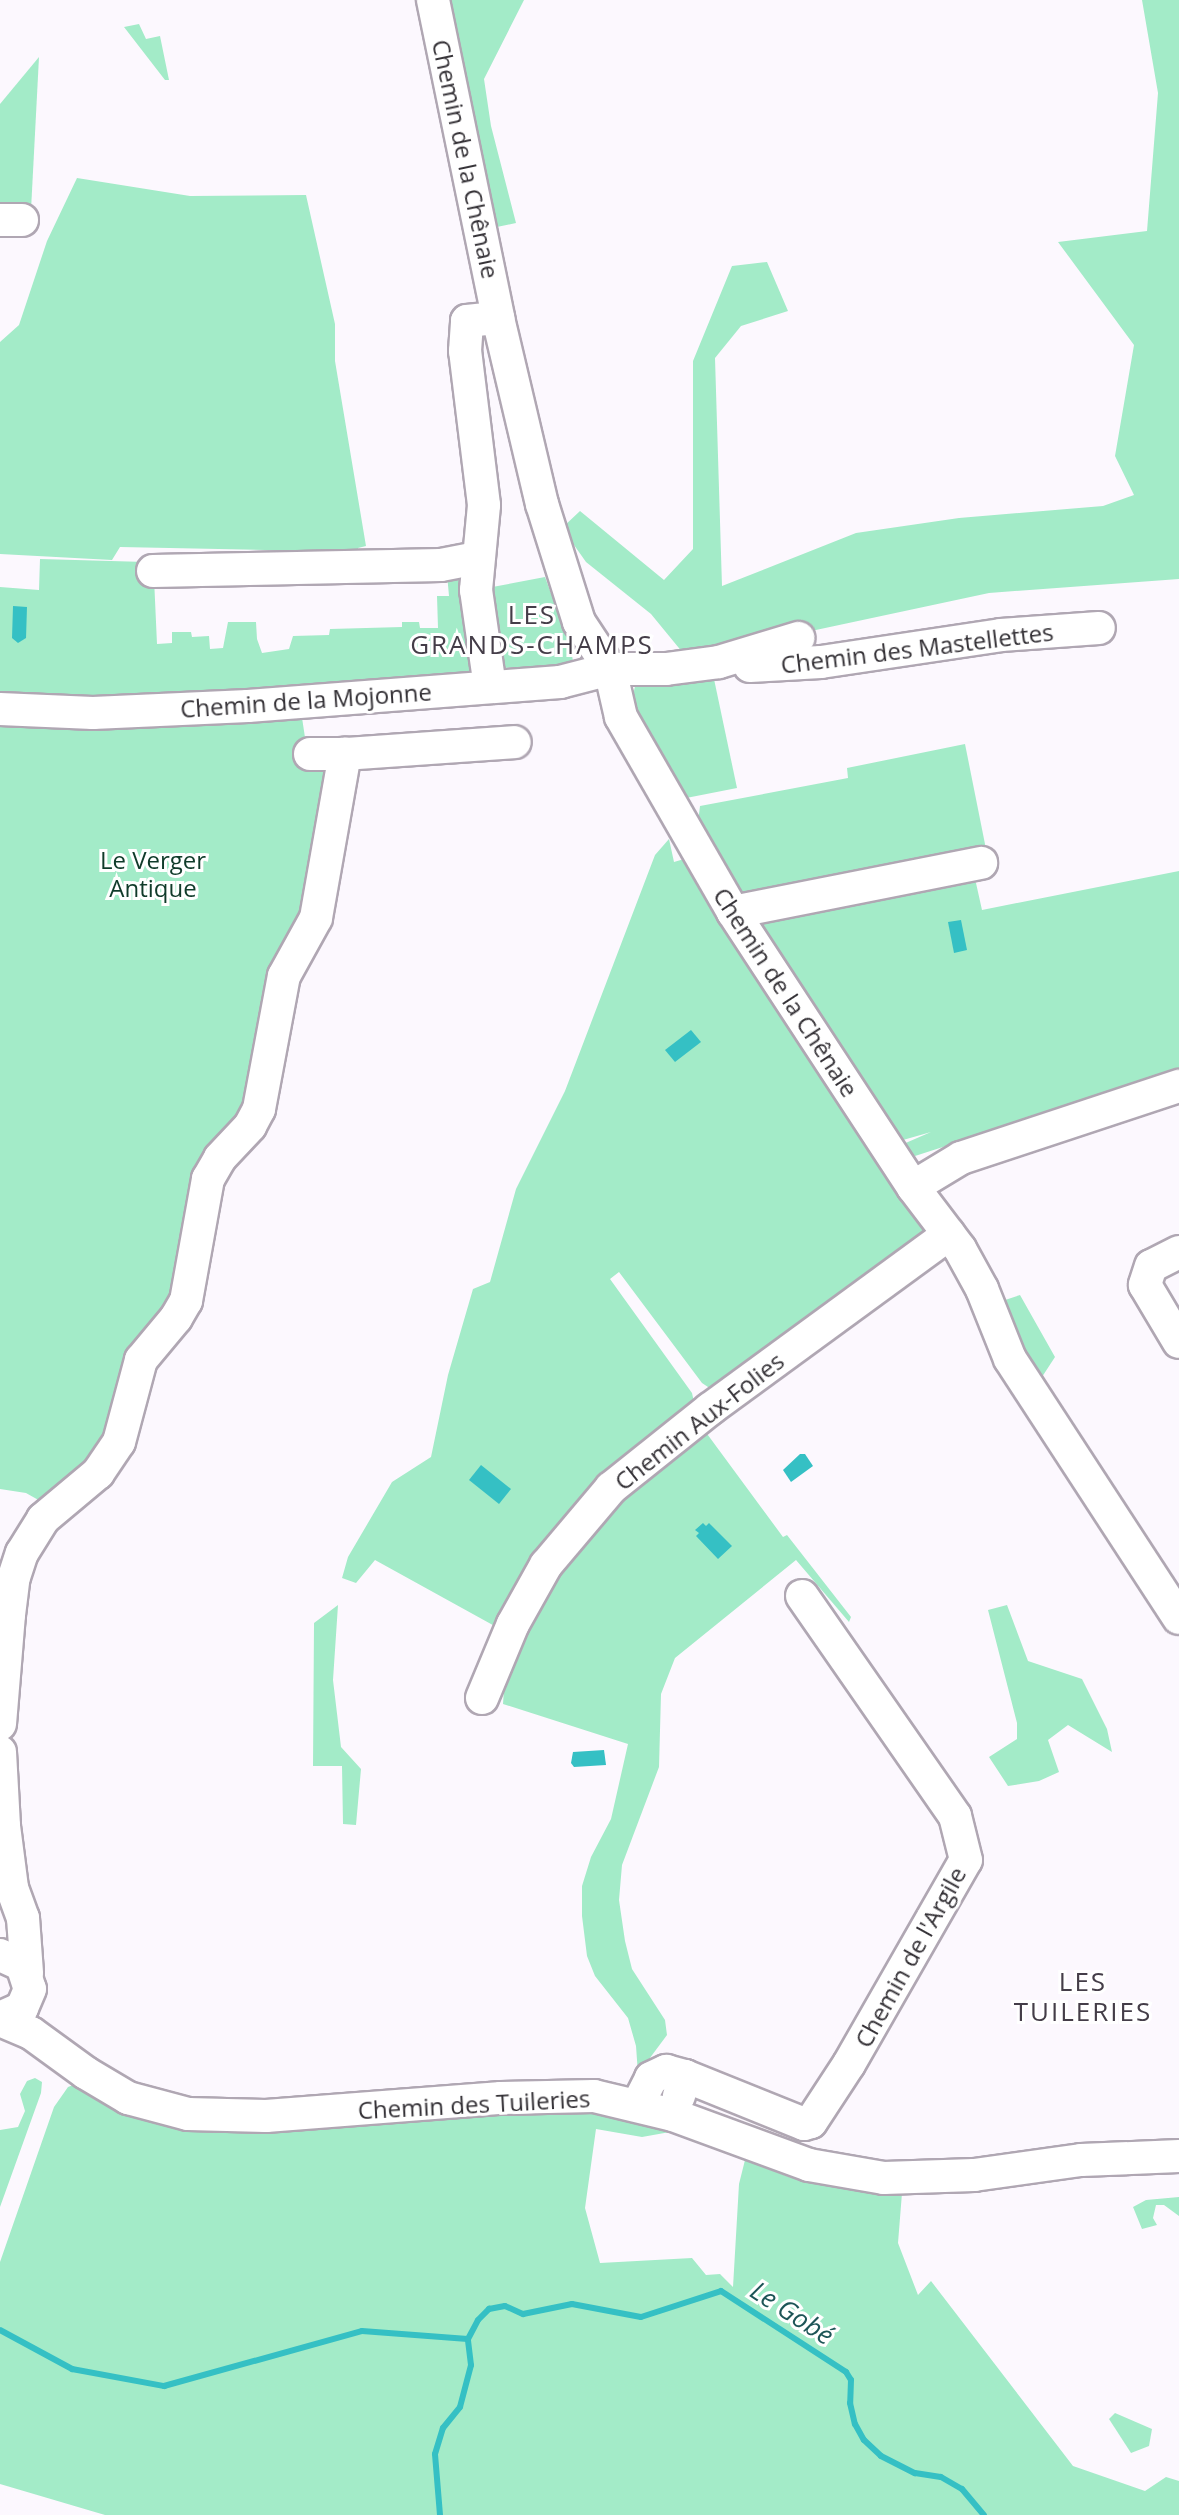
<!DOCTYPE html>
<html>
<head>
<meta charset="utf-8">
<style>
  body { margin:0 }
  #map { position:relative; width:1179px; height:2515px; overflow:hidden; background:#fcf8fe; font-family:"Open Sans",sans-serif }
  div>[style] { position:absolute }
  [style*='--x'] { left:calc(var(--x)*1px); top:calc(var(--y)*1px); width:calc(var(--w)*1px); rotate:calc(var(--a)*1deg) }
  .green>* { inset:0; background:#a3ebc8 }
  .water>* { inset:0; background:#35c0c4 }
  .stream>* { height:6px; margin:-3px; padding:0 3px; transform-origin:3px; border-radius:3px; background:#35c0c4 }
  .roads { filter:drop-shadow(2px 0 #b0a7b3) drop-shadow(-2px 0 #b0a7b3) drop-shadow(0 2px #b0a7b3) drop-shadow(0 -2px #b0a7b3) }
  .minor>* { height:32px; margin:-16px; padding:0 16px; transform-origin:16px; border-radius:16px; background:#fff }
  span { translate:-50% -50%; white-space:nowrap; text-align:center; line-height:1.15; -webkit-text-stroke:6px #fff; paint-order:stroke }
  .street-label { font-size:24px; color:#333035 }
  .park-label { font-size:24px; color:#103b2a }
  .neighbourhood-label { font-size:26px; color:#443d48; letter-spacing:2px }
  .water-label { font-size:26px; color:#1d5557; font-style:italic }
</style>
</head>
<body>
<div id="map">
  <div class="green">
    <div style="clip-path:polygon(444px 0,524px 0,484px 79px,491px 126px,516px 223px,492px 228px)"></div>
    <div style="clip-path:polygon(1142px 0,1179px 0,1179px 579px,989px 593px,708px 653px,683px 653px,651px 614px,586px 562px,562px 528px,580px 511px,664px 580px,693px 549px,693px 361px,732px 266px,767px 262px,788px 311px,741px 326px,715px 358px,722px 586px,856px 533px,959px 518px,1103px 506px,1134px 495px,1115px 456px,1134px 345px,1058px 242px,1147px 231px,1158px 93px)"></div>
    <div style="clip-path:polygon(139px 24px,146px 39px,160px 36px,169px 80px,165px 80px,124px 27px)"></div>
    <div style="clip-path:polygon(39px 57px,31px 210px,0 211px,0 104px)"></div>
    <div style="clip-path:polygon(77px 178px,190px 196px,306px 195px,335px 324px,335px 361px,366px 546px,358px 548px,358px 552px,120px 547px,112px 560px,0 554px,0 342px,19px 325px,47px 241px)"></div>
    <div style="clip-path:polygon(40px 559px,146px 562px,154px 578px,157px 644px,172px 643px,172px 632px,191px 632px,192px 637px,209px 636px,210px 649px,223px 648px,228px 622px,256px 622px,257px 639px,262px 653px,289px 649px,293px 636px,329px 635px,330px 629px,402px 627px,402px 622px,419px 622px,420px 628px,438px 628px,437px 596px,449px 596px,447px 574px,464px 572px,481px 675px,136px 700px,0 696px,0 587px,39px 590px)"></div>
    <div style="clip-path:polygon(545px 577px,571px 647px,573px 662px,570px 666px,498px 668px,487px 588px)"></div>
    <div style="clip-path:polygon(714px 679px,737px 788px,676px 800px,635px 724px,632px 701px,636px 681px)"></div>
    <div style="clip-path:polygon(301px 711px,309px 764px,330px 770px,307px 908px,251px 1094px,176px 1289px,103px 1448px,42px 1502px,26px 1493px,0 1489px,0 717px)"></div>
    <div style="clip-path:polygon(965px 744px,987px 854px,736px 901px,697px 830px,700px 806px,848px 778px,847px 768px)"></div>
    <div style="clip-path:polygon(669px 839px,674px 862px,691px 857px,928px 1232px,711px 1389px,702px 1383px,619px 1272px,610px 1279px,692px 1393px,694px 1402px,500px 1629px,375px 1560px,356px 1583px,342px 1578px,348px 1557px,392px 1482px,431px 1457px,448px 1375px,473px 1289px,490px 1282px,516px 1189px,565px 1091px,655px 855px)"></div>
    <div style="clip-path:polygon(1179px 871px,1179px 1071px,915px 1156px,901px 1145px,931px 1132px,896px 1142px,756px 932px,764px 914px,965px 875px,976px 883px,982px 910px)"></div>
    <div style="clip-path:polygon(1020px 1295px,1055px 1357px,1040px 1380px,1165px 1565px,1160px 1569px,1020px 1355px,999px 1302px)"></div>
    <div style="clip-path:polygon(702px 1427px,783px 1537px,787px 1535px,851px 1617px,849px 1622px,796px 1560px,675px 1658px,661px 1694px,659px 1767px,622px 1865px,619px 1900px,625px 1941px,632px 1969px,665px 2020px,667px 2035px,638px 2074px,636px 2046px,628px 2018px,595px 1976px,587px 1956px,582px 1916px,582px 1886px,591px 1857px,611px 1819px,628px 1744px,503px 1704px,504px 1689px,497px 1680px,516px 1640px,590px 1524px)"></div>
    <div style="clip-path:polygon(338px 1605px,333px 1680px,341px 1747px,361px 1769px,356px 1825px,343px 1824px,342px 1766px,313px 1766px,314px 1623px)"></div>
    <div style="clip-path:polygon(1007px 1605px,1028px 1661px,1082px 1679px,1107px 1729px,1112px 1752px,1068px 1725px,1048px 1740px,1059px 1772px,1039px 1781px,1008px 1786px,989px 1757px,1017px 1739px,1017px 1723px,988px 1610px)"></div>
    <div style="clip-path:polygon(35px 2078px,42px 2082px,41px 2093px,0 2207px,0 2130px,18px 2127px,25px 2111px,20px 2094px,27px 2081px)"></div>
    <div style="clip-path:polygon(81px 2082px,110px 2102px,507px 2110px,599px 2108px,670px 2132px,642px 2137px,596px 2129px,585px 2208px,600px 2263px,692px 2258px,706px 2275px,720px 2274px,733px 2287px,739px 2184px,745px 2160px,789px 2177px,848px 2189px,902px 2193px,898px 2243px,918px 2295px,931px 2281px,1073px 2466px,1145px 2491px,1166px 2477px,1179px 2481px,1179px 2515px,105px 2515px,0 2484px,0 2262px,54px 2107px,68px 2087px)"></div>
    <div style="clip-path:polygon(1179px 2197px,1179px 2216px,1164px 2205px,1156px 2205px,1153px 2218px,1157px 2225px,1142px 2229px,1133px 2207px,1146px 2200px)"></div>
    <div style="clip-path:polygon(1115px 2413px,1152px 2429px,1149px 2446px,1131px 2453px,1109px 2419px)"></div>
  </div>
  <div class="water">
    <div style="clip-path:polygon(13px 606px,27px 607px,26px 638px,18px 643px,12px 638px)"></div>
    <div style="clip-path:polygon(961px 920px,967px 950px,954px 953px,948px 922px)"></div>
    <div style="clip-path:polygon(691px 1030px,701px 1042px,675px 1062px,665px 1050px)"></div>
    <div style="clip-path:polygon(800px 1454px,805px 1454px,813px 1466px,791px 1482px,783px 1470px)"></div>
    <div style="clip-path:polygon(481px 1465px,511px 1489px,499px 1504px,469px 1480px)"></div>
    <div style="clip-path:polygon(703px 1523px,706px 1526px,709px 1523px,732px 1546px,718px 1559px,696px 1536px,699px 1533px,695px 1530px)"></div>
    <div style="clip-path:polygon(604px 1750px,606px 1765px,574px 1767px,571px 1763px,573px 1752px)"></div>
  </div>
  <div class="stream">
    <div style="--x:0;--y:2330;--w:82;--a:28.4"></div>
    <div style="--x:72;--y:2369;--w:94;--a:10.5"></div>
    <div style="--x:164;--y:2386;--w:205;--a:-15.5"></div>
    <div style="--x:362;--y:2331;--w:106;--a:4.3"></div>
    <div style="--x:440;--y:2515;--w:61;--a:-94.7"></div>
    <div style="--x:435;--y:2454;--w:27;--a:-73"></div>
    <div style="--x:443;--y:2428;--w:27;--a:-51"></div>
    <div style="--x:460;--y:2407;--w:43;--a:-75.3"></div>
    <div style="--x:471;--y:2365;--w:26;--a:-97"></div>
    <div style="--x:468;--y:2339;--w:21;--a:-62"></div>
    <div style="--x:478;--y:2320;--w:16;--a:-45"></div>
    <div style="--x:489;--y:2309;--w:16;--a:-11"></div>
    <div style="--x:505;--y:2306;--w:20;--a:24"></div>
    <div style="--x:523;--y:2314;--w:50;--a:-11.5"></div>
    <div style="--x:572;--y:2304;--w:70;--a:10.7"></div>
    <div style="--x:641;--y:2317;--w:84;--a:-18"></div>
    <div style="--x:721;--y:2291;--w:149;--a:32.9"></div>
    <div style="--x:846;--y:2372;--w:9;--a:58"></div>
    <div style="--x:851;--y:2380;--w:23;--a:92"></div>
    <div style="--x:850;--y:2403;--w:22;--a:77"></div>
    <div style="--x:855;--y:2424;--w:18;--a:61"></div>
    <div style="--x:864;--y:2440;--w:23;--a:43"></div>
    <div style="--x:881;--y:2456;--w:38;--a:27"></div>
    <div style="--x:915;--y:2473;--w:26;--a:9"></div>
    <div style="--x:941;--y:2477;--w:24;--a:30"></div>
    <div style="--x:962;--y:2489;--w:34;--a:50"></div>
  </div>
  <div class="roads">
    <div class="minor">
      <div style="--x:433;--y:0;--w:325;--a:78.4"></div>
      <div style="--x:498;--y:318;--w:191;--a:76.7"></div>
      <div style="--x:542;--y:504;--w:124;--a:72.6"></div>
      <div style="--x:579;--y:622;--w:56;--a:56.6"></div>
      <div style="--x:610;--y:669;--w:49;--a:77.1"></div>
      <div style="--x:621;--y:717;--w:225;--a:60.1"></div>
      <div style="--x:733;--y:912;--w:329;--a:56.8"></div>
      <div style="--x:913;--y:1187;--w:78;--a:52.8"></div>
      <div style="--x:960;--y:1249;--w:46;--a:61.2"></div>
      <div style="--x:982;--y:1289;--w:75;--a:68.2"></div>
      <div style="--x:1010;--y:1359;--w:309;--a:56.9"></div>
      <div style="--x:0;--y:220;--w:22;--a:0"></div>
      <div style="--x:153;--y:571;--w:288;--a:-1.2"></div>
      <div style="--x:441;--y:565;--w:38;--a:-11"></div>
      <div style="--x:750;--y:666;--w:71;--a:-3.2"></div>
      <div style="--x:821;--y:662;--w:182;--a:-8.5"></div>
      <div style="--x:1001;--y:635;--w:98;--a:-4.1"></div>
      <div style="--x:490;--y:687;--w:98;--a:-98.2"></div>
      <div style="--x:476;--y:590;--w:85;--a:-84.6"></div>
      <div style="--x:484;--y:505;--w:155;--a:-97"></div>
      <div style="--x:465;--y:351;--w:30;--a:-86"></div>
      <div style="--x:467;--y:321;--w:31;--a:-6"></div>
      <div style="--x:0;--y:709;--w:93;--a:2.5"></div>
      <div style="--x:93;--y:713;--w:155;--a:-2.6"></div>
      <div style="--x:248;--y:706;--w:313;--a:-4.4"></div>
      <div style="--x:560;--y:682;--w:52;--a:-14.6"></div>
      <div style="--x:610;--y:669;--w:56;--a:0"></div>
      <div style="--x:666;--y:669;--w:53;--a:-7.5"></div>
      <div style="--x:719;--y:662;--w:83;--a:-16.9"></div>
      <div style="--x:310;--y:754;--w:35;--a:0"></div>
      <div style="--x:733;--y:912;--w:253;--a:-11.2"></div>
      <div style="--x:913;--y:1187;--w:56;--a:-31.1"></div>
      <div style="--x:961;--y:1158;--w:230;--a:-18.3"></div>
      <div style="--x:1179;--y:1252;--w:31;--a:153"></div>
      <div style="--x:1151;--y:1266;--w:20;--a:108"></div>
      <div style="--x:1145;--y:1285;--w:66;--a:59.2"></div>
      <div style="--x:482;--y:1698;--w:80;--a:-67.3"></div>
      <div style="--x:513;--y:1624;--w:68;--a:-60.8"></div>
      <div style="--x:546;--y:1565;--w:101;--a:-49.8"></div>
      <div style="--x:611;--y:1488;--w:127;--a:-38.6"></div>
      <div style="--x:710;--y:1409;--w:296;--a:-36.2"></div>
      <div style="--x:0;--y:1724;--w:109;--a:-85.3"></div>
      <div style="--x:9;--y:1615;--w:38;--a:-83"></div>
      <div style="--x:14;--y:1577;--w:25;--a:-72"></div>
      <div style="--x:22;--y:1553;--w:40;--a:-58"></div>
      <div style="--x:43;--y:1519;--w:72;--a:-39.9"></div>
      <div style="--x:98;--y:1473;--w:37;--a:-56"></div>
      <div style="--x:119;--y:1442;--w:85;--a:-75"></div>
      <div style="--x:141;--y:1360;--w:55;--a:-50.2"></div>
      <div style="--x:176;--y:1318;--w:20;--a:-60"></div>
      <div style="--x:186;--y:1301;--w:124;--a:-79.8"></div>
      <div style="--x:208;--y:1179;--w:24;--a:-60"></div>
      <div style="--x:220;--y:1158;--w:44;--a:-46.8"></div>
      <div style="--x:250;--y:1126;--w:19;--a:-62"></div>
      <div style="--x:259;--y:1109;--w:135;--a:-79.4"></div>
      <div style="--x:284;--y:976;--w:66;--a:-61.1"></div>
      <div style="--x:316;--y:918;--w:167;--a:-80"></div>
      <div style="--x:345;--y:754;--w:170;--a:-4"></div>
      <div style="--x:0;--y:1752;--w:74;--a:86.9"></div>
      <div style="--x:4;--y:1826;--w:63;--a:82.6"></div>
      <div style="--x:12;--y:1888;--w:32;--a:70"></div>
      <div style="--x:23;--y:1918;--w:55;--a:85.8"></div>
      <div style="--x:0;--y:1955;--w:24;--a:24"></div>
      <div style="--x:22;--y:1965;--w:25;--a:72"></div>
      <div style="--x:30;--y:1989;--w:21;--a:113"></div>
      <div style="--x:22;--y:2008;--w:24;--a:156"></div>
      <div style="--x:0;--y:2020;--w:34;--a:23"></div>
      <div style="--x:31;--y:2033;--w:68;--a:36"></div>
      <div style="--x:86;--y:2073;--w:49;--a:30.8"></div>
      <div style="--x:128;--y:2098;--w:62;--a:14.9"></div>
      <div style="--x:188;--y:2114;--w:78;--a:1.5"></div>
      <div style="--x:266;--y:2116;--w:236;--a:-4.4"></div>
      <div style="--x:501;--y:2098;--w:93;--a:-1.2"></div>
      <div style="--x:594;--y:2096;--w:81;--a:13.5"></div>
      <div style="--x:673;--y:2115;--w:145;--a:20.2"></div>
      <div style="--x:809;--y:2165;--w:76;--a:9.8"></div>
      <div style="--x:884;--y:2178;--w:90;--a:-1.9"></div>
      <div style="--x:974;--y:2175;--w:108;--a:-8"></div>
      <div style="--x:1081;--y:2160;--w:98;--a:-2.3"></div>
      <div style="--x:685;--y:2076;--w:128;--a:22"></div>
      <div style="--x:804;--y:2124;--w:7;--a:-16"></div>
      <div style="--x:811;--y:2122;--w:69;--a:-56.8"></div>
      <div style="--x:849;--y:2064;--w:235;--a:-60.2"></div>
      <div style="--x:966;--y:1860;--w:45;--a:-104"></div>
      <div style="--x:955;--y:1816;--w:268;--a:-124.8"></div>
      <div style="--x:638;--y:2104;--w:29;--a:-63"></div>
      <div style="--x:651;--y:2078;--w:17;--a:-25"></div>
      <div style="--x:666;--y:2071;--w:20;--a:15"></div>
      <div style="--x:685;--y:2076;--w:21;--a:107"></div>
    </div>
  </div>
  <div class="street-label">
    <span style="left:466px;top:159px;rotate:78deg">Chemin de la Chênaie</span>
    <span style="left:917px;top:648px;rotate:-7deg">Chemin des Mastellettes</span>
    <span style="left:306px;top:700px;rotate:-4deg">Chemin de la Mojonne</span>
    <span style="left:786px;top:992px;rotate:57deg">Chemin de la Chênaie</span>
    <span style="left:699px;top:1421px;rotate:-38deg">Chemin Aux-Folies</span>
    <span style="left:910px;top:1957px;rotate:-61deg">Chemin de l'Argile</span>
    <span style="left:474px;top:2104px;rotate:-3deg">Chemin des Tuileries</span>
  </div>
  <div class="park-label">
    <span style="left:153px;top:874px">Le Verger<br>Antique</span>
  </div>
  <div class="neighbourhood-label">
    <span style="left:532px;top:630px">LES<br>GRANDS-CHAMPS</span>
    <span style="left:1083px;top:1997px">LES<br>TUILERIES</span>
  </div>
  <div class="water-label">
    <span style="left:792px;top:2313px;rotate:33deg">Le Gobé</span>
  </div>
</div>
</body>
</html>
